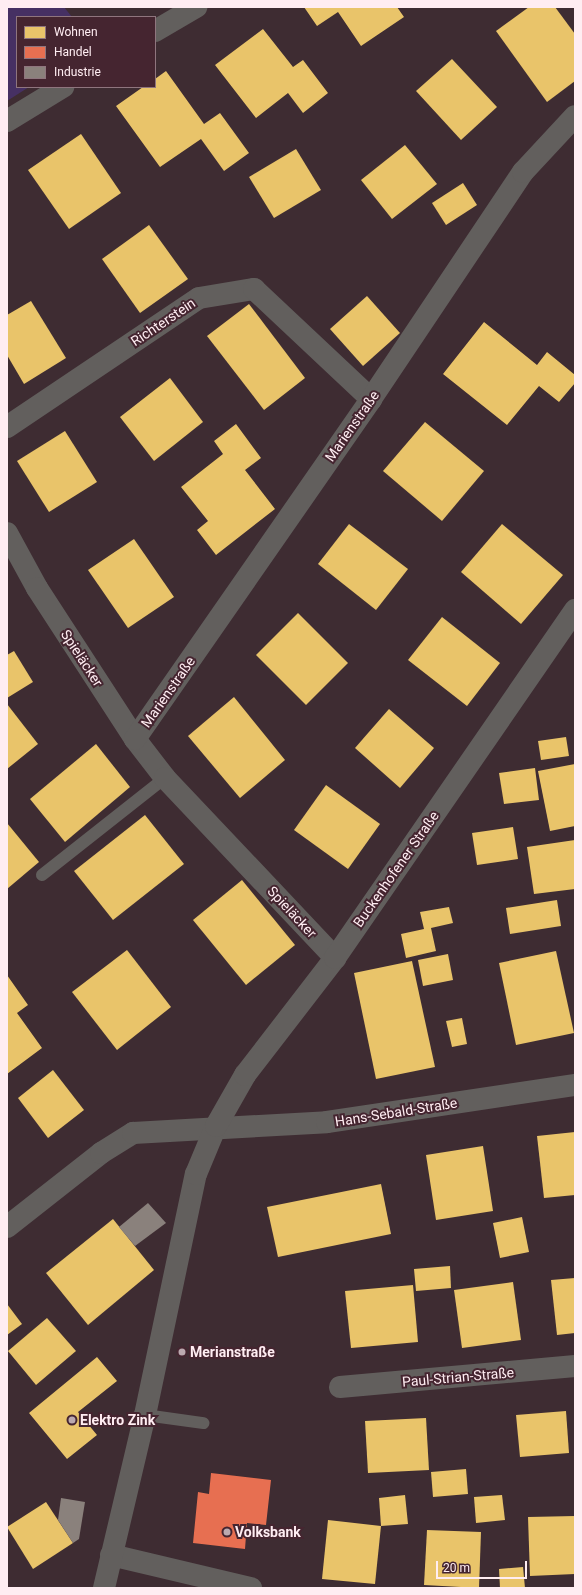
<!DOCTYPE html>
<html>
<head>
<meta charset="utf-8">
<style>
  body { margin:0 }
  #map { position:relative; width:582px; height:1595px; overflow:hidden; background:#3e2c32; font-family:Roboto,sans-serif }
  div>[style] { position:absolute }
  [style*='--x'] { left:calc(var(--x)*1px); top:calc(var(--y)*1px); width:calc(var(--w)*1px); rotate:calc(var(--a)*1deg) }
  .green>* { inset:0; background:#463063 }
  .homes>* { inset:0; background:#e9c46a }
  .shops>* { inset:0; background:#e76f51 }
  .industry>* { inset:0; background:#8a817c }
  .service>* { height:12px; margin:-6px; padding:0 6px; transform-origin:6px; border-radius:6px; background:#625f5d }
  .minor>* { height:22px; margin:-11px; padding:0 11px; transform-origin:11px; border-radius:11px; background:#625f5d }
  .tertiary>* { height:22px; margin:-11px; padding:0 11px; transform-origin:11px; border-radius:11px; background:#625f5d }
  .dots>* { width:11px; height:11px; translate:-50% -50%; box-sizing:border-box; border:2px solid #452530; border-radius:50% }
  span { translate:-50% -50%; white-space:nowrap; text-align:center; line-height:1.15; -webkit-text-stroke:4px #452530; paint-order:stroke }
  .street-label { font-size:14px; color:#ffedf2 }
  .poi-label { font-size:14px; color:#ffedf2; font-weight:700 }
  .left { translate:0 -50%; text-align:left }
  .frame { position:absolute; inset:0; border:8px solid #ffedf2; pointer-events:none }
  .legend { position:absolute; left:16px; top:16px; width:140px; height:72px; box-sizing:border-box; background:#452530; border:1px solid #8f757e; margin:0; padding:5px 7px; list-style:none; font-size:12px; color:#ffedf2 }
  .legend li { display:flex; align-items:center; gap:8px; height:20px }
  .legend b { width:20px; border:1px solid #8f757e }
  .scale { position:absolute; left:436px; top:1561px; width:91px; height:18px; box-sizing:border-box; border:2px solid #ffedf2; border-top:0; padding-left:5px; font-size:12px; line-height:14px; white-space:nowrap; color:#ffedf2; -webkit-text-stroke:3px #452530; paint-order:stroke }
</style>
</head>
<body>
<div id="map">
  <div class="green">
    <div style="clip-path:polygon(7px 7px,64px 7px,72px 17px,17px 17px,17px 87px,29px 87px,7px 101px)"></div>
  </div>
  <div class="homes">
    <div style="clip-path:polygon(304px 7px,397px 7px,404px 17px,361px 46px,338px 12px,317px 26px)"></div>
    <div style="clip-path:polygon(529px 7px,555px 7px,575px 34px,575px 81px,547px 102px,496px 31px)"></div>
    <div style="clip-path:polygon(263px 29px,293px 67px,303px 60px,328px 93px,303px 113px,288px 93px,256px 118px,215px 65px)"></div>
    <div style="clip-path:polygon(452px 59px,497px 107px,461px 140px,416px 91px)"></div>
    <div style="clip-path:polygon(166px 71px,204px 124px,220px 113px,249px 153px,224px 171px,201px 139px,160px 167px,116px 106px,143px 87px,155px 87px,155px 79px)"></div>
    <div style="clip-path:polygon(81px 134px,121px 193px,69px 229px,28px 170px)"></div>
    <div style="clip-path:polygon(405px 145px,437px 184px,392px 219px,361px 180px)"></div>
    <div style="clip-path:polygon(296px 149px,321px 190px,274px 218px,249px 177px)"></div>
    <div style="clip-path:polygon(463px 183px,477px 205px,446px 225px,432px 203px)"></div>
    <div style="clip-path:polygon(149px 225px,188px 279px,140px 313px,102px 259px)"></div>
    <div style="clip-path:polygon(367px 296px,400px 333px,363px 366px,330px 329px)"></div>
    <div style="clip-path:polygon(31px 301px,66px 358px,24px 384px,7px 355px,7px 315px)"></div>
    <div style="clip-path:polygon(249px 304px,305px 378px,264px 410px,207px 336px)"></div>
    <div style="clip-path:polygon(484px 322px,537px 365px,547px 352px,575px 375px,575px 383px,559px 402px,539px 386px,507px 425px,443px 374px)"></div>
    <div style="clip-path:polygon(170px 378px,203px 422px,154px 461px,120px 417px)"></div>
    <div style="clip-path:polygon(425px 422px,484px 471px,442px 521px,383px 471px)"></div>
    <div style="clip-path:polygon(236px 424px,261px 458px,245px 470px,275px 509px,216px 555px,197px 530px,208px 521px,181px 487px,223px 454px,214px 441px)"></div>
    <div style="clip-path:polygon(65px 431px,97px 482px,49px 512px,17px 461px)"></div>
    <div style="clip-path:polygon(349px 524px,408px 569px,376px 610px,318px 564px)"></div>
    <div style="clip-path:polygon(502px 524px,563px 575px,521px 624px,461px 572px)"></div>
    <div style="clip-path:polygon(134px 539px,174px 597px,128px 628px,88px 570px)"></div>
    <div style="clip-path:polygon(298px 613px,348px 663px,306px 705px,256px 655px)"></div>
    <div style="clip-path:polygon(442px 617px,500px 663px,467px 706px,408px 660px)"></div>
    <div style="clip-path:polygon(14px 651px,33px 682px,7px 698px,7px 655px)"></div>
    <div style="clip-path:polygon(234px 697px,285px 760px,240px 798px,188px 736px)"></div>
    <div style="clip-path:polygon(7px 704px,38px 744px,7px 769px)"></div>
    <div style="clip-path:polygon(389px 709px,434px 748px,400px 788px,355px 748px)"></div>
    <div style="clip-path:polygon(566px 737px,569px 756px,541px 760px,538px 741px)"></div>
    <div style="clip-path:polygon(96px 744px,130px 787px,65px 842px,30px 799px)"></div>
    <div style="clip-path:polygon(575px 764px,575px 826px,550px 831px,538px 771px)"></div>
    <div style="clip-path:polygon(535px 768px,539px 800px,504px 804px,499px 773px)"></div>
    <div style="clip-path:polygon(326px 785px,380px 824px,348px 869px,294px 830px)"></div>
    <div style="clip-path:polygon(145px 815px,184px 864px,113px 920px,74px 871px)"></div>
    <div style="clip-path:polygon(7px 823px,39px 862px,7px 889px)"></div>
    <div style="clip-path:polygon(513px 827px,518px 859px,477px 865px,472px 833px)"></div>
    <div style="clip-path:polygon(575px 840px,575px 889px,534px 894px,527px 847px)"></div>
    <div style="clip-path:polygon(242px 880px,295px 945px,246px 985px,193px 920px)"></div>
    <div style="clip-path:polygon(557px 900px,561px 926px,510px 934px,506px 908px)"></div>
    <div style="clip-path:polygon(449px 907px,453px 923px,431px 928px,436px 951px,406px 958px,401px 934px,424px 929px,420px 912px)"></div>
    <div style="clip-path:polygon(127px 950px,171px 1007px,117px 1050px,72px 992px)"></div>
    <div style="clip-path:polygon(556px 951px,574px 1033px,516px 1045px,499px 963px)"></div>
    <div style="clip-path:polygon(448px 954px,453px 980px,423px 986px,418px 960px)"></div>
    <div style="clip-path:polygon(412px 961px,435px 1067px,376px 1079px,354px 973px)"></div>
    <div style="clip-path:polygon(7px 975px,28px 1005px,17px 1013px,42px 1048px,7px 1074px)"></div>
    <div style="clip-path:polygon(462px 1018px,467px 1044px,452px 1047px,446px 1021px)"></div>
    <div style="clip-path:polygon(53px 1070px,84px 1110px,48px 1138px,18px 1098px)"></div>
    <div style="clip-path:polygon(575px 1132px,575px 1195px,544px 1198px,537px 1136px)"></div>
    <div style="clip-path:polygon(483px 1146px,493px 1211px,436px 1220px,426px 1155px)"></div>
    <div style="clip-path:polygon(381px 1184px,391px 1234px,278px 1257px,267px 1207px)"></div>
    <div style="clip-path:polygon(522px 1217px,529px 1252px,500px 1258px,493px 1223px)"></div>
    <div style="clip-path:polygon(113px 1219px,154px 1270px,88px 1325px,46px 1273px)"></div>
    <div style="clip-path:polygon(450px 1266px,451px 1288px,416px 1291px,414px 1269px)"></div>
    <div style="clip-path:polygon(575px 1278px,575px 1333px,557px 1335px,551px 1280px)"></div>
    <div style="clip-path:polygon(513px 1282px,521px 1340px,462px 1348px,454px 1290px)"></div>
    <div style="clip-path:polygon(413px 1285px,418px 1342px,351px 1348px,345px 1291px)"></div>
    <div style="clip-path:polygon(7px 1304px,22px 1324px,7px 1335px)"></div>
    <div style="clip-path:polygon(47px 1318px,76px 1351px,36px 1385px,8px 1351px)"></div>
    <div style="clip-path:polygon(97px 1357px,117px 1381px,78px 1412px,97px 1435px,67px 1459px,29px 1413px)"></div>
    <div style="clip-path:polygon(566px 1411px,569px 1453px,520px 1457px,516px 1415px)"></div>
    <div style="clip-path:polygon(426px 1418px,429px 1470px,368px 1473px,365px 1421px)"></div>
    <div style="clip-path:polygon(466px 1469px,468px 1494px,433px 1497px,431px 1472px)"></div>
    <div style="clip-path:polygon(405px 1495px,408px 1524px,381px 1526px,379px 1498px)"></div>
    <div style="clip-path:polygon(502px 1495px,505px 1520px,476px 1523px,474px 1497px)"></div>
    <div style="clip-path:polygon(46px 1502px,73px 1543px,33px 1569px,7px 1527px)"></div>
    <div style="clip-path:polygon(575px 1516px,575px 1574px,530px 1576px,528px 1517px)"></div>
    <div style="clip-path:polygon(328px 1520px,381px 1526px,375px 1584px,322px 1579px)"></div>
    <div style="clip-path:polygon(427px 1530px,481px 1532px,479px 1588px,424px 1585px)"></div>
    <div style="clip-path:polygon(523px 1567px,525px 1588px,500px 1588px,499px 1569px)"></div>
  </div>
  <div class="shops">
    <div style="clip-path:polygon(211px 1473px,271px 1480px,266px 1525px,247px 1523px,245px 1549px,193px 1543px,198px 1492px,209px 1494px)"></div>
  </div>
  <div class="industry">
    <div style="clip-path:polygon(148px 1203px,166px 1223px,135px 1246px,119px 1227px)"></div>
    <div style="clip-path:polygon(61px 1498px,85px 1502px,79px 1539px,73px 1543px,58px 1520px)"></div>
  </div>
  <div class="service">
    <div style="--x:42;--y:875;--w:157;--a:-38.3"></div>
    <div style="--x:145;--y:1415;--w:59;--a:7.9"></div>
  </div>
  <div class="minor">
    <div style="--x:155;--y:31;--w:48;--a:-30.3"></div>
    <div style="--x:7;--y:121;--w:66;--a:-31.3"></div>
    <div style="--x:7;--y:427;--w:231;--a:-33.9"></div>
    <div style="--x:199;--y:298;--w:56;--a:-9.3"></div>
    <div style="--x:254;--y:289;--w:161;--a:43.2"></div>
    <div style="--x:7;--y:533;--w:63;--a:61.4"></div>
    <div style="--x:37;--y:588;--w:180;--a:57"></div>
    <div style="--x:135;--y:739;--w:49;--a:52.4"></div>
    <div style="--x:165;--y:778;--w:248;--a:46.6"></div>
    <div style="--x:135;--y:739;--w:414;--a:-55.2"></div>
    <div style="--x:371;--y:399;--w:273;--a:-56.2"></div>
    <div style="--x:523;--y:172;--w:76;--a:-47.1"></div>
    <div style="--x:7;--y:1227;--w:120;--a:-38.2"></div>
    <div style="--x:101;--y:1153;--w:38;--a:-32"></div>
    <div style="--x:133;--y:1133;--w:194;--a:-3.2"></div>
    <div style="--x:327;--y:1122;--w:251;--a:-8.5"></div>
    <div style="--x:340;--y:1387;--w:236;--a:-5.1"></div>
    <div style="--x:111;--y:1555;--w:144;--a:13.3"></div>
  </div>
  <div class="tertiary">
    <div style="--x:104;--y:1588;--w:178;--a:-76.7"></div>
    <div style="--x:145;--y:1415;--w:246;--a:-78.1"></div>
    <div style="--x:196;--y:1174;--w:52;--a:-67.4"></div>
    <div style="--x:216;--y:1126;--w:59;--a:-60.4"></div>
    <div style="--x:245;--y:1075;--w:148;--a:-52.4"></div>
    <div style="--x:335;--y:958;--w:423;--a:-55.4"></div>
  </div>
  <div class="dots">
    <div style="left:182px;top:1352px;background:#bba9af"></div>
    <div style="left:72px;top:1420px;background:#bba9af"></div>
    <div style="left:227px;top:1532px;background:#bba9af"></div>
  </div>
  <div class="street-label">
    <span style="left:163px;top:322px;rotate:-34deg">Richterstein</span>
    <span style="left:352px;top:426px;rotate:-55deg">Marienstraße</span>
    <span style="left:82px;top:658px;rotate:57deg">Spieläcker</span>
    <span style="left:168px;top:692px;rotate:-55deg">Marienstraße</span>
    <span style="left:396px;top:869px;rotate:-55deg">Buckenhofener Straße</span>
    <span style="left:292px;top:912px;rotate:47deg">Spieläcker</span>
    <span style="left:396px;top:1112px;rotate:-9deg">Hans-Sebald-Straße</span>
    <span style="left:458px;top:1377px;rotate:-5deg">Paul-Strian-Straße</span>
  </div>
  <div class="poi-label">
    <span class="left" style="left:190px;top:1352px">Merianstraße</span>
    <span class="left" style="left:80px;top:1420px">Elektro Zink</span>
    <span class="left" style="left:235px;top:1532px">Volksbank</span>
  </div>
  <div class="frame"></div>
  <ul class="legend">
  <li><b style="height:11px;background:#e9c46a"></b>Wohnen</li>
  <li><b style="height:11px;background:#e76f51"></b>Handel</li>
  <li><b style="height:11px;background:#8a817c"></b>Industrie</li>
  </ul>
  <div class="scale">20 m</div>
</div>
</body>
</html>
